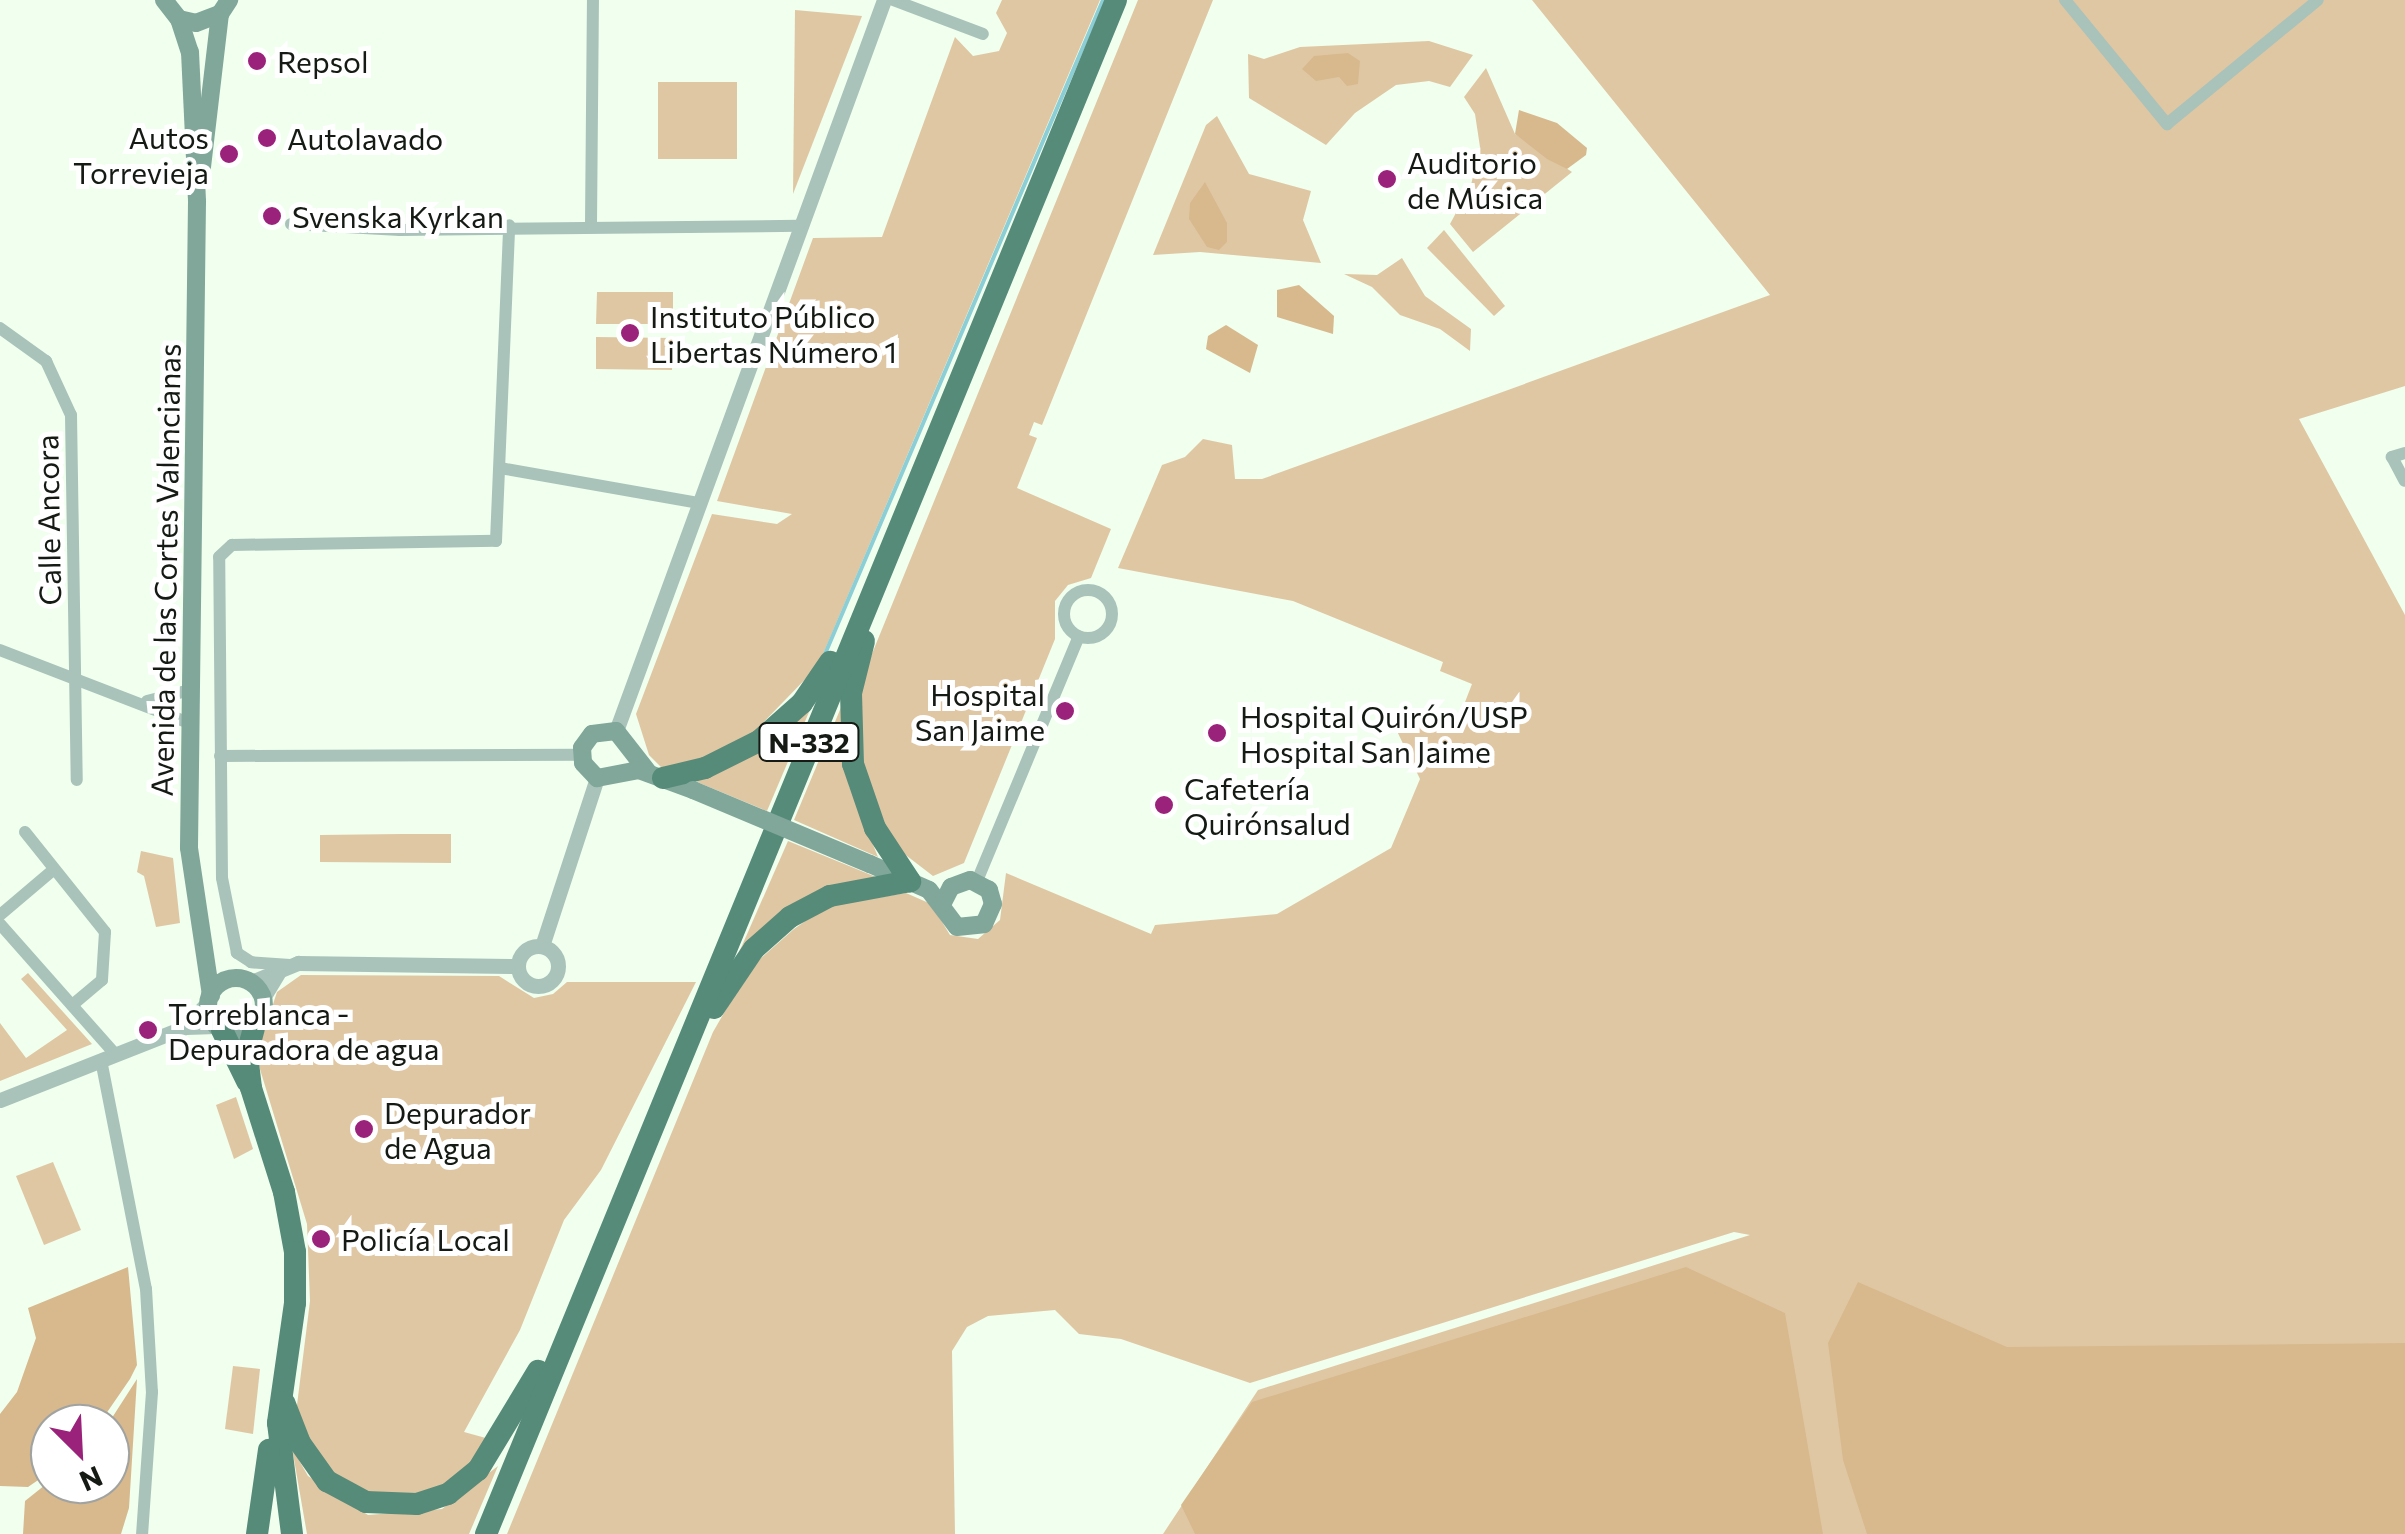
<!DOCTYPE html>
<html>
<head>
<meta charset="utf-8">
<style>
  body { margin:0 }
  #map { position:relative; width:2405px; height:1534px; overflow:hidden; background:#f0ffee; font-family:Commissioner,sans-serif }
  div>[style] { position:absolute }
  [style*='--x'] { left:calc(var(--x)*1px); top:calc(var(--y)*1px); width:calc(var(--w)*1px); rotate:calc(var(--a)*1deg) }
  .green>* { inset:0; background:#e0c7a3 }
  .forest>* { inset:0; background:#d7b98d }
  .stream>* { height:4px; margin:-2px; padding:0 2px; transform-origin:2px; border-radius:2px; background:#8bced5 }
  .minor>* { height:12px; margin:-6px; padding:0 6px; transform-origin:6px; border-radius:6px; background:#a9c3ba }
  .minor>.ring { margin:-6px; padding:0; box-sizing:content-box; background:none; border:12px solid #a9c3ba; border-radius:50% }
  .tertiary>* { height:15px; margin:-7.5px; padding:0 7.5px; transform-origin:7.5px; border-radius:7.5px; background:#a9c3ba }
  .tertiary>.ring { margin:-7.5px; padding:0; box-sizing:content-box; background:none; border:15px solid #a9c3ba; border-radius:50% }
  .secondary>* { height:18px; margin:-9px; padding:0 9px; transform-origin:9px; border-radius:9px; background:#81a79b }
  .secondary>.ring { margin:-9px; padding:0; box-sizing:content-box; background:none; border:18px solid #81a79b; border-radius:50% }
  .trunk>* { height:22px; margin:-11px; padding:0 11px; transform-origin:11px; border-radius:11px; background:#568b7a }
  .secondary-bridge>* { height:18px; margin:-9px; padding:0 9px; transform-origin:9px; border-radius:9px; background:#81a79b }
  .dots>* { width:28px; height:28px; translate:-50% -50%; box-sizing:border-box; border:5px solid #fff; border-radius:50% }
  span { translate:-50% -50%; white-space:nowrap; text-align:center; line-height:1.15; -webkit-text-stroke:10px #fff; paint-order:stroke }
  .shield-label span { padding:2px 8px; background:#fff; border:2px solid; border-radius:8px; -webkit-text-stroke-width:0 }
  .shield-label { font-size:28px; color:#151a14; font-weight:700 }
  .poi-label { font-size:30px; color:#151a14 }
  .left { translate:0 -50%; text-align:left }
  .right { translate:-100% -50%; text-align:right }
  .street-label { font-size:30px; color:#151a14 }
  .north { position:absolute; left:30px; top:1404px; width:100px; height:100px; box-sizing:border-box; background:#fff; border:2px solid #a1a3a1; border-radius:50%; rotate:156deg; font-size:28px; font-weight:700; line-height:40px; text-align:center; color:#151a14 }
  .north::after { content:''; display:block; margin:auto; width:35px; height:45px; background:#9b227a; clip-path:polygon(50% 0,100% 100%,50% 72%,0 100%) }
</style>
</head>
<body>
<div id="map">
  <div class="green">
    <div style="clip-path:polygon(1002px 0,1100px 0,818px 666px,752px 734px,714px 755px,662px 768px,649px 755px,636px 714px,712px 514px,777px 524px,792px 514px,717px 501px,813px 238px,882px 237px,955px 37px,973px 56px,999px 51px,1007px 33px,996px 13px)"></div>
    <div style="clip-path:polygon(1138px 0,1213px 0,1042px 425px,1034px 422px,1029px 435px,1037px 438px,1017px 488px,1111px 529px,1091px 578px,1068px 585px,1055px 601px,1055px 639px,964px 863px,933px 876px,894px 846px,862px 767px,857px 726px,865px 671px)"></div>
    <div style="clip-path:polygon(1532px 0,2405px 0,2405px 386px,2299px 419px,2405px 615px,2405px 1534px,1163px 1534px,1258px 1390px,1750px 1235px,1734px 1232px,1250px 1383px,1121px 1339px,1079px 1334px,1055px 1310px,988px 1316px,967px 1327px,952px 1351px,955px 1534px,507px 1534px,713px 1032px,750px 968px,794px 929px,827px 906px,906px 893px,931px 904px,950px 935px,978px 939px,1000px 920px,1006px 873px,1151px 934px,1155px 925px,1277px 914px,1391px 848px,1420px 779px,1395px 727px,1442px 708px,1460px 715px,1472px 684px,1440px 671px,1443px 662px,1293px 601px,1118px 568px,1162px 465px,1185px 457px,1203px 439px,1232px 445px,1235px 479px,1262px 479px,1770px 295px)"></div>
    <div style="clip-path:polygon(795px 10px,862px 16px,793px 194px)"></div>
    <div style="clip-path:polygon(1429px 41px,1473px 55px,1450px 87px,1429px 81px,1396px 85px,1355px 113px,1326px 145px,1249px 98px,1248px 54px,1264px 59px,1300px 47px)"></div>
    <div style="clip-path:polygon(1486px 68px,1515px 134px,1572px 172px,1473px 252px,1450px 224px,1471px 185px,1480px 147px,1475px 114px,1464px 97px)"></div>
    <div style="clip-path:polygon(658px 82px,737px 82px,737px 159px,658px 159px)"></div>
    <div style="clip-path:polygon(1217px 116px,1249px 174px,1311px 191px,1303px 220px,1321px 263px,1200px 252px,1153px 255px,1206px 125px)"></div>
    <div style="clip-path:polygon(1444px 230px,1505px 306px,1494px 316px,1427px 248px)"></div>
    <div style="clip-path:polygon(1402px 258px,1425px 296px,1471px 329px,1470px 351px,1440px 329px,1400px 315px,1372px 287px,1344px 274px,1377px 275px)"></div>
    <div style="clip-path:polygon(597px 292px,673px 292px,673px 324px,596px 324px)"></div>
    <div style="clip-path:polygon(596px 337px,673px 338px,672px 370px,596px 369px)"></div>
    <div style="clip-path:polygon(812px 705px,767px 811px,697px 782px,698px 778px)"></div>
    <div style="clip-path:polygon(842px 705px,849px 786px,878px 857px,794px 820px)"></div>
    <div style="clip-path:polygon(401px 834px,451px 834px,451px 863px,320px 862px,320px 835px)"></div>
    <div style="clip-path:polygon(788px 841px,876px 877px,737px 957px)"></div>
    <div style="clip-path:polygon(141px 851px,173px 858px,180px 923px,156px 927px,144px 876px,137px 872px)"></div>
    <div style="clip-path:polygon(28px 973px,92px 1044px,0 1081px,0 1023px,26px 1058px,67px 1030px,21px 979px)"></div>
    <div style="clip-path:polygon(301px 975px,499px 976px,534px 998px,553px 994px,567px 982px,696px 982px,601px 1170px,564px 1220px,520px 1330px,464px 1432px,493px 1440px,452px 1482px,399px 1500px,345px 1486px,319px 1462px,296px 1413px,310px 1301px,307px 1224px,256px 1056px,277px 992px)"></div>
    <div style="clip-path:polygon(236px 1097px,253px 1149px,234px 1159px,216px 1105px)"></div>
    <div style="clip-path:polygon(53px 1162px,81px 1230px,44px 1245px,16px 1176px)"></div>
    <div style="clip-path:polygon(233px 1366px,260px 1369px,253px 1434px,225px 1429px)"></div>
    <div style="clip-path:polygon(292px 1448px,308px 1476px,368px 1515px,442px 1509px,498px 1466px,469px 1534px,307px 1534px)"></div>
  </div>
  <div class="forest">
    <div style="clip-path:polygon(1348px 53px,1360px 61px,1358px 84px,1347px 86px,1339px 77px,1316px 81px,1302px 69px,1314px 56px)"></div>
    <div style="clip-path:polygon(1519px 110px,1557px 123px,1587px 148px,1586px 155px,1567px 169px,1547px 159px,1515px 134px)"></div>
    <div style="clip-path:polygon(1205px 182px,1227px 223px,1227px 242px,1219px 250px,1207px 247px,1189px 219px,1190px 203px)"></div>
    <div style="clip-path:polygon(1299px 285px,1334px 316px,1333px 334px,1277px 317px,1277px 290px)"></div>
    <div style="clip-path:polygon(1226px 325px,1258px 345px,1250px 373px,1206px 349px,1208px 336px)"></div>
    <div style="clip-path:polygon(128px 1267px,137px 1365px,130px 1379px,99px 1424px,50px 1424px,50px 1472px,28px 1487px,0 1486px,0 1414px,17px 1392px,36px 1338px,28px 1308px)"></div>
    <div style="clip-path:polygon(1686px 1267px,1785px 1313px,1823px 1534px,1195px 1534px,1181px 1505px,1252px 1402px)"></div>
    <div style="clip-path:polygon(1858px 1282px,2007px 1347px,2405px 1343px,2405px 1534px,1867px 1534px,1843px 1460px,1828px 1343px)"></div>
    <div style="clip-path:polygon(137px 1379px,129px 1508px,121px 1534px,23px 1534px,25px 1501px,50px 1481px,110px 1484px,108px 1424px)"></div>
  </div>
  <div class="stream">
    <div style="--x:825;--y:654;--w:711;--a:-66.97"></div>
  </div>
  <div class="minor">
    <div style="--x:893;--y:0;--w:96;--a:20.7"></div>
    <div style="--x:2065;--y:0;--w:161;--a:50.6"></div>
    <div style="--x:2167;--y:124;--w:195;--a:-39.4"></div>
    <div style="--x:291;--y:224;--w:109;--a:3.2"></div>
    <div style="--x:400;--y:230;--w:399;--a:-0.6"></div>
    <div style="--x:591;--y:224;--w:224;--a:-89.5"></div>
    <div style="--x:0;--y:328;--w:57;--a:35.7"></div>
    <div style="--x:46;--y:361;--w:60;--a:65.2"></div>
    <div style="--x:71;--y:415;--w:365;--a:89.1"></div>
    <div style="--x:2405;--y:453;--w:14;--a:163"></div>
    <div style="--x:2392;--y:457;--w:27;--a:62"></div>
    <div style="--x:500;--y:468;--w:201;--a:10"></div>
    <div class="ring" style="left:1064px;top:590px;width:36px;height:36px"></div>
    <div style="--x:0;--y:650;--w:203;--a:21.1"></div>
    <div style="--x:147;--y:701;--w:44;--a:-14.3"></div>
    <div style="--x:220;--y:756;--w:361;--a:-0.2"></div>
    <div style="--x:25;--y:832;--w:128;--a:51.3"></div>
    <div style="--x:105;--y:932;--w:48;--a:93.6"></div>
    <div style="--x:102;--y:980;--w:39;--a:140"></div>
    <div style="--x:977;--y:881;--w:265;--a:-67.4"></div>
    <div style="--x:0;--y:915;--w:70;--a:-40.3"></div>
    <div style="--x:0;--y:924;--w:174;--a:48.5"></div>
    <div style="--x:290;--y:965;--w:39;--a:-176"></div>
    <div style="--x:251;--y:962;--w:17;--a:-147"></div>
    <div style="--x:237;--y:953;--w:76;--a:-101.3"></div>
    <div style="--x:222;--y:878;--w:321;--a:-90.5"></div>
    <div style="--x:219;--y:557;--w:18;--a:-43"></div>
    <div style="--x:232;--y:545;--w:264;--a:-0.9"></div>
    <div style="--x:496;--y:541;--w:316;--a:-87.6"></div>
    <div style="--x:101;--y:1060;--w:233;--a:78.9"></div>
    <div style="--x:146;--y:1289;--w:103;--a:86.7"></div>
    <div style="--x:152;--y:1392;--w:142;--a:94"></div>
  </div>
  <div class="tertiary">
    <div style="--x:616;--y:731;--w:779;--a:-69.87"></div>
    <div class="ring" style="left:518px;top:946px;width:25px;height:25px"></div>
    <div style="--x:542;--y:946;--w:177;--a:-71.9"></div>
    <div style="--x:251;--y:982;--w:51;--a:-22"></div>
    <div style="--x:298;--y:963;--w:219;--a:0.8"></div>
    <div style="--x:263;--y:998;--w:29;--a:-59"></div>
    <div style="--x:185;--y:1027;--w:35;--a:-47"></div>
    <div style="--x:0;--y:1100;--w:199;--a:-21.5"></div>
    <div style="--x:185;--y:1027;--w:31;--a:-2"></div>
  </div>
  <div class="secondary">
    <div style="--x:164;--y:0;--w:24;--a:52"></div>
    <div style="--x:179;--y:19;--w:17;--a:13"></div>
    <div style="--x:196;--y:23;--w:26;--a:-21"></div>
    <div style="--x:220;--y:14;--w:17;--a:-57"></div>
    <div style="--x:179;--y:19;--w:35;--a:72"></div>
    <div style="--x:190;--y:52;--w:150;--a:87.3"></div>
    <div style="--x:197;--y:202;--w:646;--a:90.71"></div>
    <div style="--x:189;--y:848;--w:149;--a:81.5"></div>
    <div style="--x:202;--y:167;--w:154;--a:-83.3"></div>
    <div style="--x:648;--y:772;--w:52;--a:-128"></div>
    <div style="--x:616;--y:731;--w:24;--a:173"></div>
    <div style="--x:592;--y:734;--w:17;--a:126"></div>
    <div style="--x:582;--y:748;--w:15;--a:86"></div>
    <div style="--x:583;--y:763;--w:21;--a:47"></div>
    <div style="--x:597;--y:778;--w:43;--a:-10.8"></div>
    <div style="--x:639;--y:770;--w:58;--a:20.3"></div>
    <div style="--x:870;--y:864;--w:64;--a:23.8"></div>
    <div style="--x:929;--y:890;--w:46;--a:52.9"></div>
    <div style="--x:957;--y:927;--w:27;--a:-6"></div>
    <div style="--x:984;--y:924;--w:22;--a:-66"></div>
    <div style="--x:993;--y:904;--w:15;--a:-106"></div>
    <div style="--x:989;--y:890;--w:21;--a:-152"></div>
    <div style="--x:970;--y:880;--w:20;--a:160"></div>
    <div style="--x:951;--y:887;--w:18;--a:117"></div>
    <div class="ring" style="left:208px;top:978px;width:38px;height:38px"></div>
  </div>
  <div class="trunk">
    <div style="--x:864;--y:641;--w:54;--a:104"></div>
    <div style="--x:851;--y:693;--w:71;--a:88.4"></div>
    <div style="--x:853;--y:764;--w:68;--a:71"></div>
    <div style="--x:875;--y:828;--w:64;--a:56.6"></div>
    <div style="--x:663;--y:778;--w:43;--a:-13.4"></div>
    <div style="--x:705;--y:768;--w:60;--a:-26.6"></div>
    <div style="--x:759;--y:741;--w:57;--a:-41.5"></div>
    <div style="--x:802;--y:703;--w:50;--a:-55.7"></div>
    <div style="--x:714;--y:1008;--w:71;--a:-55.9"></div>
    <div style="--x:754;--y:949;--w:48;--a:-41.6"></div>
    <div style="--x:790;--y:917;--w:45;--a:-27.7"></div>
    <div style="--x:830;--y:896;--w:81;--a:-10.6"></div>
    <div style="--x:254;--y:1028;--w:28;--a:105"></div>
    <div style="--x:247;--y:1055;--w:33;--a:83"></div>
    <div style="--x:251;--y:1088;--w:109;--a:72.4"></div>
    <div style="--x:284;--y:1192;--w:61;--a:79.6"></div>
    <div style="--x:295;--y:1252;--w:51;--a:90"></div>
    <div style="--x:295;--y:1303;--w:121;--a:98.1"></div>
    <div style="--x:278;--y:1423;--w:112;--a:82.8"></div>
    <div style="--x:222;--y:1030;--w:57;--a:63.9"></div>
    <div style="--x:284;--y:1402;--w:44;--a:68.7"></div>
    <div style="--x:300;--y:1443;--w:47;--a:54.6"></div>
    <div style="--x:327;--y:1481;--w:44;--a:28.3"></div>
    <div style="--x:366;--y:1502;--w:51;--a:2.2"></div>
    <div style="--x:417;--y:1504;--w:33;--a:-18"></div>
    <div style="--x:448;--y:1494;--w:38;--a:-39"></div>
    <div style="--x:478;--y:1470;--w:116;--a:-58.8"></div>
    <div style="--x:257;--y:1534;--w:85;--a:-81.9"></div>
    <div style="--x:486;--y:1534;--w:1658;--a:-67.67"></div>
  </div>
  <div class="secondary-bridge">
    <div style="--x:693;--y:790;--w:192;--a:22.7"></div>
  </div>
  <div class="dots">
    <div style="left:257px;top:61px;background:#9b227a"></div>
    <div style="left:267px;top:138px;background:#9b227a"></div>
    <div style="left:229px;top:154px;background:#9b227a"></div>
    <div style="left:1387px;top:179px;background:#9b227a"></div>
    <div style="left:272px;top:216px;background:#9b227a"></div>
    <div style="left:630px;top:333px;background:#9b227a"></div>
    <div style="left:1065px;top:711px;background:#9b227a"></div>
    <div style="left:1217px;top:733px;background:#9b227a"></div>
    <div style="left:1164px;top:805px;background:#9b227a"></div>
    <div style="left:148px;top:1030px;background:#9b227a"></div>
    <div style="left:364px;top:1129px;background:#9b227a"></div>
    <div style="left:321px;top:1239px;background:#9b227a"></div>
  </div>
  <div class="shield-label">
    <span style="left:809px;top:742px">N-332</span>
  </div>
  <div class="poi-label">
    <span class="left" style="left:277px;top:61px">Repsol</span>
    <span class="right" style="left:209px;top:154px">Autos<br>Torrevieja</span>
    <span class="left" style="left:287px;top:138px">Autolavado</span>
    <span class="left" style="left:1407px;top:179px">Auditorio<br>de Música</span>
    <span class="left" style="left:292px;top:216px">Svenska Kyrkan</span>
    <span class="left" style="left:650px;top:333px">Instituto Público<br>Libertas Número 1</span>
    <span class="right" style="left:1045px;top:711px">Hospital<br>San Jaime</span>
    <span class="left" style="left:1240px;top:733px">Hospital Quirón/USP<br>Hospital San Jaime</span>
    <span class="left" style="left:1184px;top:805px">Cafetería<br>Quirónsalud</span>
    <span class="left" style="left:168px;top:1030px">Torreblanca -<br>Depuradora de agua</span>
    <span class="left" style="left:384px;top:1129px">Depurador<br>de Agua</span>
    <span class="left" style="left:341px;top:1239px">Policía Local</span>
  </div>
  <div class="street-label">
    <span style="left:48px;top:520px;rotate:-91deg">Calle Ancora</span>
    <span style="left:165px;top:570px;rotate:-89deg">Avenida de las Cortes Valencianas</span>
  </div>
  <div class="north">N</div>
</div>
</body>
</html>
